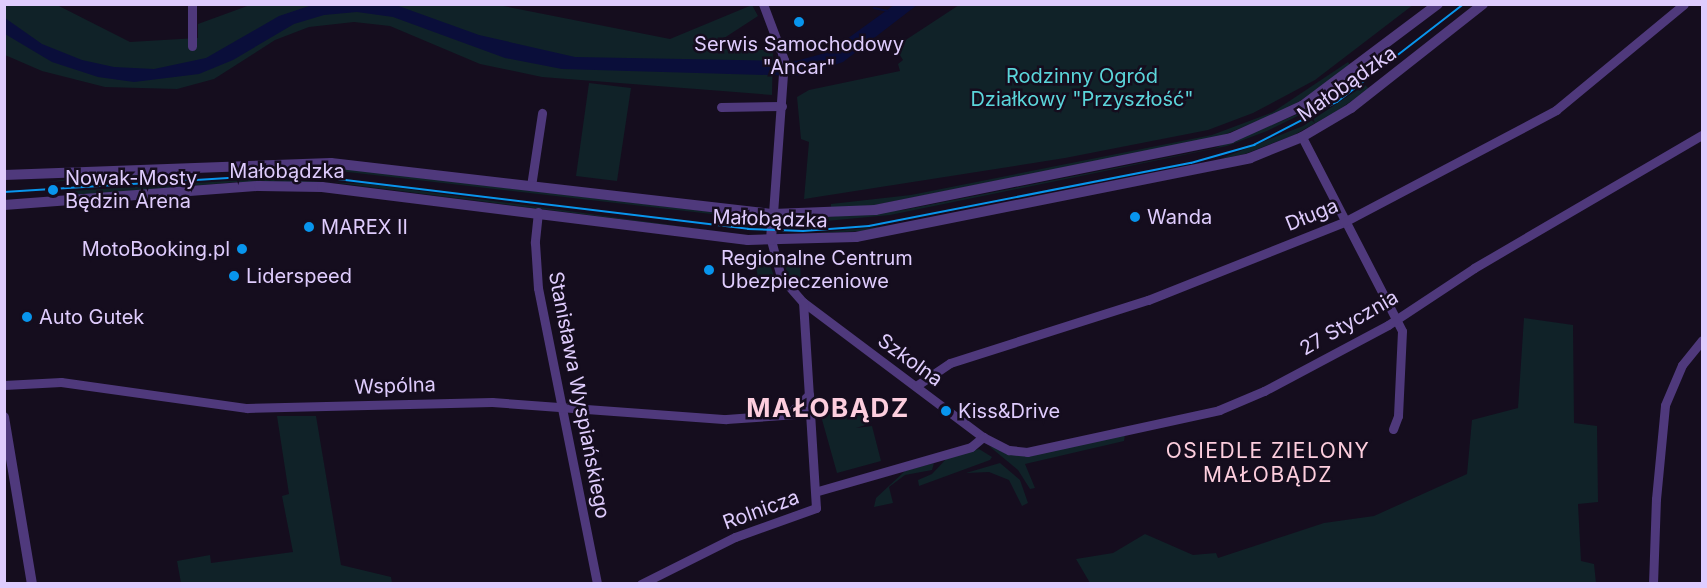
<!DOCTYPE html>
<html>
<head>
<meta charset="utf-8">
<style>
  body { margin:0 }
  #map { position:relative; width:1707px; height:588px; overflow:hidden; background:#150d1e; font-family:Inter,sans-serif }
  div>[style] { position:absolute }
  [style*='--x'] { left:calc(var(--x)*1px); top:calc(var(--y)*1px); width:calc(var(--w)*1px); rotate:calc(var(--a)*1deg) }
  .green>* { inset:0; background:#102228 }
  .water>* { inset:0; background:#0a0e3a }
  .stream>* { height:2px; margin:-1px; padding:0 1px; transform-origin:1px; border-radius:1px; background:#0a0e3a }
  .minor>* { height:9px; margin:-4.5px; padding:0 4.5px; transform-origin:4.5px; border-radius:4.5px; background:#4f397c }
  .tertiary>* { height:10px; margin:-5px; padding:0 5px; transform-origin:5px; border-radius:5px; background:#4f397c }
  .tram>* { height:1.5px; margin:-0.75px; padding:0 0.75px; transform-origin:0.75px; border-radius:0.75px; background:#0895ed }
  .dots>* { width:16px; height:16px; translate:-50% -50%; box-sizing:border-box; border:3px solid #150d1e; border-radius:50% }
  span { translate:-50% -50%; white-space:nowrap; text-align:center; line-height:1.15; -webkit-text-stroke:5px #150d1e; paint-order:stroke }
  .poi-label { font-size:20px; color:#dfccfd }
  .left { translate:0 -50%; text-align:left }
  .right { translate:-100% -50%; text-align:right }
  .park-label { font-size:20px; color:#5bd5da }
  .street-label { font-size:20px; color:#dfccfd }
  .neighbourhood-label { font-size:21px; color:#fdcede; letter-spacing:1.5px }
  .district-label { font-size:26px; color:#fdcede; font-weight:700; letter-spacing:1.5px }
  .frame { position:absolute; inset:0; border:6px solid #dfccfd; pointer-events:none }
</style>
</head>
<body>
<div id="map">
  <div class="green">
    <div style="clip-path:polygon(5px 4px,57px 5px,130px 42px,198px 38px,198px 24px,250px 5px,498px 5px,670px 39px,752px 5px,758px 16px,718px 42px,719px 49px,765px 50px,773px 47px,772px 95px,542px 77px,480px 64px,390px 26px,354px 22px,309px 27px,275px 40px,214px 79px,177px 89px,105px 87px,42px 71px,5px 55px)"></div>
    <div style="clip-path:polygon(959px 5px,959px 4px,1413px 5px,1315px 80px,1253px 113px,1208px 130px,1065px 158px,804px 199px,809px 142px,801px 139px,797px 97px,809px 90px,900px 71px,898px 64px,903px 60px,895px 47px)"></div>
    <div style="clip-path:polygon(1348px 62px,1350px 65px,1314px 92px,1287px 109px,1221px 136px,875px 205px,831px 208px,831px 204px,911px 195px,1212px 135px,1273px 112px)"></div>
    <div style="clip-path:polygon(1356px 73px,1359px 77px,1310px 110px,1267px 131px,1227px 146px,890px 215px,805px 223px,805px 219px,903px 210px,1215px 148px,1298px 114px)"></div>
    <div style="clip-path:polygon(589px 83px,631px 88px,617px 181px,576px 176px)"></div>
    <div style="clip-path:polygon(1365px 85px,1369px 89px,1337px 111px,1294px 135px,1245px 154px,862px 231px,805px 234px,888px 226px,1220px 159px,1303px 126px)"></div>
    <div style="clip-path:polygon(263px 167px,346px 169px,746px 216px,746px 218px,322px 169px,249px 169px,48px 182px,96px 175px)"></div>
    <div style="clip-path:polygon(258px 179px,369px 184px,745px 235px,330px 182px,237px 182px,72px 196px,71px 191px)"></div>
    <div style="clip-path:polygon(753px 254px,767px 256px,777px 285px,760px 286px)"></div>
    <div style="clip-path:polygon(781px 254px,800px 254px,801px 288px,789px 278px)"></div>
    <div style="clip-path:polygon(1524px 318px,1573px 325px,1574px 423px,1597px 426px,1598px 502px,1578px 504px,1581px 561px,1594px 564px,1596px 583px,1090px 583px,1076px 559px,1113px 553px,1145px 534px,1193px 555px,1216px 553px,1218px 558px,1324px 523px,1374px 516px,1467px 474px,1472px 420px,1518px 408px)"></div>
    <div style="clip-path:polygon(868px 406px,872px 423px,856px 428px,872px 426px,881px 461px,837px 473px,821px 416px)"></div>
    <div style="clip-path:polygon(277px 416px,316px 416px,341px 565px,391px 577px,392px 583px,181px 583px,177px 561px,210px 555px,211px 563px,293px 552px,282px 496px,289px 494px)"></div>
    <div style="clip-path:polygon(1125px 435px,1124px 441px,1025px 464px,1035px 488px,1030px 489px,1018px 470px,989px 446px,1021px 456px)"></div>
    <div style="clip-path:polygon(979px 449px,992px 457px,990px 460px,919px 486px,918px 480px,932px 474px,947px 458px)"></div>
    <div style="clip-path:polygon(934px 463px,932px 470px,905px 475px,889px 487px,893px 503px,874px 507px,876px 498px,905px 471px)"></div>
    <div style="clip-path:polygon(1000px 463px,1020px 480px,1028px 503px,1022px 506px,1009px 480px,989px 472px,966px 473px)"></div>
  </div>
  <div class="water">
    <div style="clip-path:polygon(393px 4px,479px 35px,575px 57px,796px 61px,829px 52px,894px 5px,917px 5px,843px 62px,801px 76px,562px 69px,505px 58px,393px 17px,357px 12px,324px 15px,294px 24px,233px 60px,199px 74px,134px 82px,98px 77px,52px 62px,5px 34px,5px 18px,42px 44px,82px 60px,114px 67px,154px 69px,206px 58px,279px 16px,312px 5px)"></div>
  </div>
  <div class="stream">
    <div style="--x:874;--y:8;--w:14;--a:12"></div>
  </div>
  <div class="minor">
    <div style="--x:763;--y:4;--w:60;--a:69.4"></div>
    <div style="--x:784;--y:60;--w:154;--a:94.1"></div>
    <div style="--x:192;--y:46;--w:42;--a:-90"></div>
    <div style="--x:721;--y:107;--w:61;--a:-0.9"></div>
    <div style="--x:1302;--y:137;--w:218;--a:62.7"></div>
    <div style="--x:1402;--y:331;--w:85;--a:92.7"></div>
    <div style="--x:1398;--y:416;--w:14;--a:111"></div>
    <div style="--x:531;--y:186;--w:74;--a:-81.4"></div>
    <div style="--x:538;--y:212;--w:31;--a:96"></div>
    <div style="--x:535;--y:243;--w:45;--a:86.2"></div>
    <div style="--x:538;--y:288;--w:302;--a:78.7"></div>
    <div style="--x:771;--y:240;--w:38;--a:75"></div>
    <div style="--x:781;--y:277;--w:33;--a:49"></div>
    <div style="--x:803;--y:302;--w:225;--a:36.9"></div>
    <div style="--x:983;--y:437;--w:29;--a:27"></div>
    <div style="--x:1009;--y:450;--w:18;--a:6"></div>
    <div style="--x:1027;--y:452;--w:197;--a:-12.3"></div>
    <div style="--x:1219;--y:410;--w:49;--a:-22.9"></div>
    <div style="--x:1264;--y:391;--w:140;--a:-28"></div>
    <div style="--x:1388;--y:325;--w:103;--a:-33.5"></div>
    <div style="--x:1474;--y:268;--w:264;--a:-30.3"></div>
    <div style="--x:4;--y:385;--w:57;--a:-3"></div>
    <div style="--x:61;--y:382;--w:188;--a:8"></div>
    <div style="--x:247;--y:408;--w:245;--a:-1.4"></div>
    <div style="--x:492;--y:402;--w:235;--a:4.2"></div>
    <div style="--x:726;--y:419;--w:85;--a:-4"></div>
    <div style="--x:916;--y:386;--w:41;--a:-34.1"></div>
    <div style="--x:950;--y:363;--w:208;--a:-17.7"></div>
    <div style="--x:1148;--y:300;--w:211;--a:-21.7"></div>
    <div style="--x:1344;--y:222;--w:240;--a:-27.8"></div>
    <div style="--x:1556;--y:110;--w:166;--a:-39.6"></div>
    <div style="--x:789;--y:414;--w:28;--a:-44"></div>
    <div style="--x:818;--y:491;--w:159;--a:-16"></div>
    <div style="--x:971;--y:447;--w:16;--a:-40"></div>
    <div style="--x:641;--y:584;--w:105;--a:-26.6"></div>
    <div style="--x:735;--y:537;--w:86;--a:-19.7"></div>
    <div style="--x:816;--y:508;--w:206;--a:-93.6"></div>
    <div style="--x:1653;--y:584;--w:85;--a:-88"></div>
    <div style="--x:1656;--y:499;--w:94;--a:-84.5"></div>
    <div style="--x:1665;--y:405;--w:43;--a:-67"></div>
    <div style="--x:1682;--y:365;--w:32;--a:-51"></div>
  </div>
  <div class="tertiary">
    <div style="--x:4;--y:175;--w:327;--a:-2.1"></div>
    <div style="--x:331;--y:163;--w:445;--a:6.6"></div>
    <div style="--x:773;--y:214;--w:102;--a:-2.2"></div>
    <div style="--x:875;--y:210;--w:363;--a:-11.4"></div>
    <div style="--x:1231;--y:138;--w:78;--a:-24.3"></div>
    <div style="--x:1302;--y:106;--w:170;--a:-36.9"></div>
    <div style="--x:4;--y:205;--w:256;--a:-4.3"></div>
    <div style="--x:259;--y:186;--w:63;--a:0.9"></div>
    <div style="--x:322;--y:187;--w:429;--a:7.1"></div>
    <div style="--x:748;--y:240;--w:108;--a:-1.6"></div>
    <div style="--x:856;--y:237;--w:402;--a:-11.3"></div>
    <div style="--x:1250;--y:158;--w:56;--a:-22"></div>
    <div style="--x:1302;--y:137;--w:57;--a:-30.6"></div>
    <div style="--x:1351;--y:108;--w:168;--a:-38.2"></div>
    <div style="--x:771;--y:240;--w:26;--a:-86"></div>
    <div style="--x:4;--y:417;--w:169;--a:80.5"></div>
  </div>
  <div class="tram">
    <div style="--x:4;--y:192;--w:254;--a:-3.6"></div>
    <div style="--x:257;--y:176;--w:64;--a:0.9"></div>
    <div style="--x:321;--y:177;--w:430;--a:6.9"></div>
    <div style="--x:748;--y:229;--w:55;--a:2.1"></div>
    <div style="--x:803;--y:231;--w:66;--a:-4.3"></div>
    <div style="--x:869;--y:226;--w:328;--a:-11.1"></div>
    <div style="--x:1191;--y:163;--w:66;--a:-15.9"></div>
    <div style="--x:1254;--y:145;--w:93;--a:-27.4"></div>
    <div style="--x:1337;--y:102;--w:160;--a:-37.7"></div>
  </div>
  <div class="dots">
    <div style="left:799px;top:22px;background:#0895ed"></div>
    <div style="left:53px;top:190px;background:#0895ed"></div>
    <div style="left:1135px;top:217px;background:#0895ed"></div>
    <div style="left:309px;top:227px;background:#0895ed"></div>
    <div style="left:242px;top:249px;background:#0895ed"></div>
    <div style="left:709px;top:270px;background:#0895ed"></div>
    <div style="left:234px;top:276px;background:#0895ed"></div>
    <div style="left:27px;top:317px;background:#0895ed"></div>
    <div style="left:946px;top:411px;background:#0895ed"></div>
  </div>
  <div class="poi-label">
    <span style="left:799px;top:56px">Serwis Samochodowy<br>"Ancar"</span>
    <span class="left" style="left:65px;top:190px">Nowak-Mosty<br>Będzin Arena</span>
    <span class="left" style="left:1147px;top:217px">Wanda</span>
    <span class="left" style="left:321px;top:227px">MAREX II</span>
    <span class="right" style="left:230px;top:249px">MotoBooking.pl</span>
    <span class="left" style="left:721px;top:270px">Regionalne Centrum<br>Ubezpieczeniowe</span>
    <span class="left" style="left:246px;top:276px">Liderspeed</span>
    <span class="left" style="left:39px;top:317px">Auto Gutek</span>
    <span class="left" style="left:958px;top:411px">Kiss&amp;Drive</span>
  </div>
  <div class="park-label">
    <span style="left:1082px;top:88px">Rodzinny Ogród<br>Działkowy "Przyszłość"</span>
  </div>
  <div class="street-label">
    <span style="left:1347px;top:84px;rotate:-35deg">Małobądzka</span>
    <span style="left:287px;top:171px">Małobądzka</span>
    <span style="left:1312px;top:215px;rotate:-22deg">Długa</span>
    <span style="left:770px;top:219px;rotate:2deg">Małobądzka</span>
    <span style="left:1349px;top:323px;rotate:-30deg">27 Stycznia</span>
    <span style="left:910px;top:360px;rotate:36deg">Szkolna</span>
    <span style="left:395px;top:386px;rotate:-2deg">Wspólna</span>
    <span style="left:579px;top:395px;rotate:79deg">Stanisława Wyspiańskiego</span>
    <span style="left:761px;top:510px;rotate:-20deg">Rolnicza</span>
  </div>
  <div class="neighbourhood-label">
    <span style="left:1268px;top:463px">OSIEDLE ZIELONY<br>MAŁOBĄDZ</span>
  </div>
  <div class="district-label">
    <span style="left:828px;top:408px">MAŁOBĄDZ</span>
  </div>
  <div class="frame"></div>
</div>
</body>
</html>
